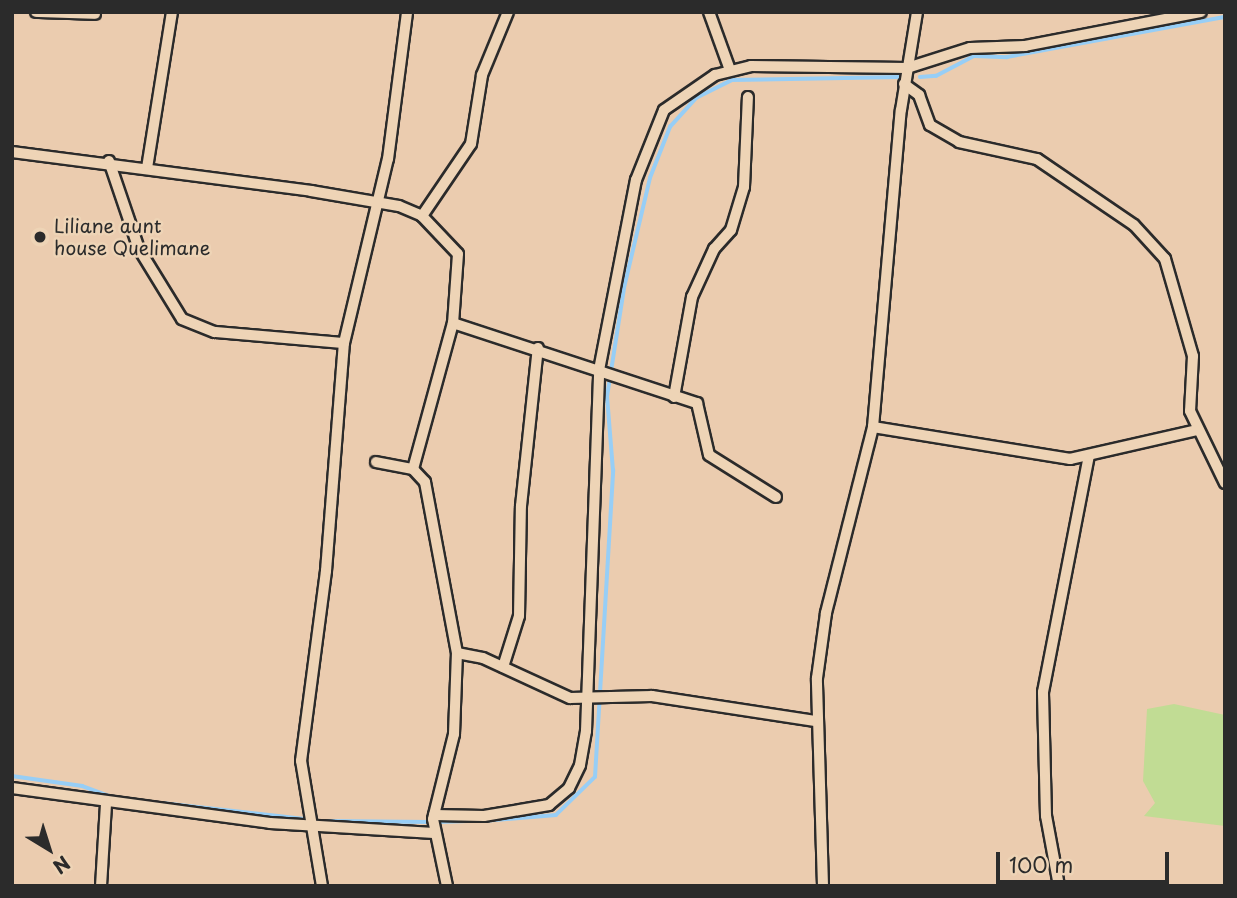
<!DOCTYPE html>
<html>
<head>
<meta charset="utf-8">
<style>
  body { margin:0 }
  #map { position:relative; width:1237px; height:898px; overflow:hidden; background:#ebccaf; font-family:"Playpen Sans",sans-serif }
  div>[style] { position:absolute }
  [style*='--x'] { left:calc(var(--x)*1px); top:calc(var(--y)*1px); width:calc(var(--w)*1px); rotate:calc(var(--a)*1deg) }
  .green>* { inset:0; background:#c1dc94 }
  .stream>* { height:3.5px; margin:-1.75px; padding:0 1.75px; transform-origin:1.75px; border-radius:1.75px; background:#97cef6 }
  .roads { filter:drop-shadow(2px 0 #2b2b2b) drop-shadow(-2px 0 #2b2b2b) drop-shadow(0 2px #2b2b2b) drop-shadow(0 -2px #2b2b2b) }
  .minor>* { height:10px; margin:-5px; padding:0 5px; transform-origin:5px; border-radius:5px; background:#eed4b6 }
  .dots>* { width:19px; height:19px; translate:-50% -50%; box-sizing:border-box; border:4px solid #eed4b6; border-radius:50% }
  span { translate:-50% -50%; white-space:nowrap; text-align:center; line-height:1.15; -webkit-text-stroke:5px #eed4b6; paint-order:stroke }
  .poi-label { font-size:19px; color:#2b2b2b }
  .left { translate:0 -50%; text-align:left }
  .frame { position:absolute; inset:0; border:14px solid #2b2b2b; pointer-events:none }
  .north { position:absolute; left:14px; top:814px; width:70px; height:70px; -webkit-text-stroke:5px #eed4b6; paint-order:stroke; rotate:142deg; font-size:19px; font-weight:700; line-height:28px; text-align:center; color:#2b2b2b }
  .north::after { content:''; display:block; margin:auto; width:24px; height:32px; background:#2b2b2b; clip-path:polygon(50% 0,100% 100%,50% 72%,0 100%) }
  .scale { position:absolute; left:996px; top:852px; width:173px; height:32px; box-sizing:border-box; border:4px solid #2b2b2b; border-top:0; padding-left:9px; font-size:21px; line-height:24px; white-space:nowrap; color:#2b2b2b; -webkit-text-stroke:5px #eed4b6; paint-order:stroke }
</style>
</head>
<body>
<div id="map">
  <div class="green">
    <div style="clip-path:polygon(1174px 704px,1225px 715px,1225px 826px,1144px 816px,1155px 803px,1143px 781px,1147px 709px)"></div>
  </div>
  <div class="stream">
    <div style="--x:920;--y:77;--w:16;--a:-4"></div>
    <div style="--x:936;--y:76;--w:43;--a:-27.8"></div>
    <div style="--x:974;--y:56;--w:33;--a:2"></div>
    <div style="--x:1007;--y:57;--w:222;--a:-10.4"></div>
    <div style="--x:12;--y:776;--w:71;--a:8.1"></div>
    <div style="--x:82;--y:786;--w:32;--a:20"></div>
    <div style="--x:162;--y:803;--w:143;--a:6.4"></div>
    <div style="--x:327;--y:821;--w:103;--a:0.6"></div>
    <div style="--x:483;--y:821;--w:73;--a:-4.7"></div>
    <div style="--x:556;--y:815;--w:54;--a:-44.3"></div>
    <div style="--x:595;--y:777;--w:307;--a:-86.6"></div>
    <div style="--x:613;--y:471;--w:74;--a:-94.6"></div>
    <div style="--x:607;--y:397;--w:110;--a:-81.1"></div>
    <div style="--x:624;--y:288;--w:113;--a:-76.7"></div>
    <div style="--x:650;--y:178;--w:55;--a:-68.6"></div>
    <div style="--x:670;--y:127;--w:39;--a:-48"></div>
    <div style="--x:696;--y:98;--w:40;--a:-26.6"></div>
    <div style="--x:732;--y:80;--w:168;--a:-1"></div>
    <div style="--x:437;--y:822;--w:38;--a:-2"></div>
  </div>
  <div class="roads">
    <div class="minor">
      <div style="--x:36;--y:12;--w:59;--a:1.9"></div>
      <div style="--x:709;--y:12;--w:62;--a:70.1"></div>
      <div style="--x:904;--y:84;--w:19;--a:36"></div>
      <div style="--x:919;--y:95;--w:32;--a:70"></div>
      <div style="--x:930;--y:125;--w:34;--a:30"></div>
      <div style="--x:959;--y:142;--w:80;--a:12.3"></div>
      <div style="--x:1037;--y:159;--w:117;--a:34.2"></div>
      <div style="--x:1134;--y:225;--w:46;--a:47.6"></div>
      <div style="--x:1165;--y:259;--w:101;--a:73.9"></div>
      <div style="--x:1193;--y:356;--w:55;--a:93.1"></div>
      <div style="--x:1190;--y:411;--w:80;--a:64.1"></div>
      <div style="--x:12;--y:152;--w:302;--a:7.4"></div>
      <div style="--x:311;--y:191;--w:89;--a:9.7"></div>
      <div style="--x:399;--y:206;--w:25;--a:23"></div>
      <div style="--x:422;--y:216;--w:52;--a:46.5"></div>
      <div style="--x:458;--y:254;--w:69;--a:94.1"></div>
      <div style="--x:453;--y:323;--w:257;--a:18.2"></div>
      <div style="--x:697;--y:403;--w:53;--a:77"></div>
      <div style="--x:709;--y:455;--w:79;--a:32.1"></div>
      <div style="--x:109;--y:161;--w:93;--a:71.2"></div>
      <div style="--x:139;--y:249;--w:82;--a:58.4"></div>
      <div style="--x:182;--y:319;--w:35;--a:22"></div>
      <div style="--x:215;--y:332;--w:129;--a:4.9"></div>
      <div style="--x:147;--y:168;--w:158;--a:-80.9"></div>
      <div style="--x:422;--y:216;--w:87;--a:-55.8"></div>
      <div style="--x:471;--y:144;--w:70;--a:-80.9"></div>
      <div style="--x:482;--y:75;--w:68;--a:-67.6"></div>
      <div style="--x:674;--y:397;--w:102;--a:-79.8"></div>
      <div style="--x:692;--y:297;--w:53;--a:-65.4"></div>
      <div style="--x:714;--y:249;--w:25;--a:-48"></div>
      <div style="--x:731;--y:230;--w:45;--a:-73.2"></div>
      <div style="--x:744;--y:187;--w:90;--a:-87.5"></div>
      <div style="--x:873;--y:427;--w:200;--a:9.2"></div>
      <div style="--x:1070;--y:459;--w:131;--a:-12.8"></div>
      <div style="--x:376;--y:462;--w:38;--a:11"></div>
      <div style="--x:457;--y:653;--w:26;--a:11"></div>
      <div style="--x:483;--y:658;--w:96;--a:24.7"></div>
      <div style="--x:570;--y:698;--w:82;--a:-1.4"></div>
      <div style="--x:652;--y:696;--w:165;--a:8.7"></div>
      <div style="--x:503;--y:667;--w:53;--a:-72.6"></div>
      <div style="--x:519;--y:616;--w:110;--a:-89"></div>
      <div style="--x:521;--y:506;--w:159;--a:-83.9"></div>
      <div style="--x:12;--y:788;--w:260;--a:7.7"></div>
      <div style="--x:270;--y:823;--w:164;--a:3.5"></div>
      <div style="--x:434;--y:815;--w:50;--a:1.1"></div>
      <div style="--x:484;--y:816;--w:66;--a:-9.6"></div>
      <div style="--x:549;--y:805;--w:26;--a:-40"></div>
      <div style="--x:569;--y:788;--w:25;--a:-64"></div>
      <div style="--x:580;--y:765;--w:35;--a:-80"></div>
      <div style="--x:586;--y:731;--w:361;--a:-87.9"></div>
      <div style="--x:599;--y:370;--w:194;--a:-79"></div>
      <div style="--x:636;--y:180;--w:75;--a:-68.2"></div>
      <div style="--x:664;--y:110;--w:62;--a:-34.5"></div>
      <div style="--x:715;--y:75;--w:37;--a:-14"></div>
      <div style="--x:751;--y:66;--w:156;--a:0.7"></div>
      <div style="--x:907;--y:68;--w:66;--a:-17.6"></div>
      <div style="--x:970;--y:48;--w:55;--a:-2.1"></div>
      <div style="--x:1025;--y:46;--w:179;--a:-10.9"></div>
      <div style="--x:101;--y:886;--w:82;--a:-86.5"></div>
      <div style="--x:322;--y:886;--w:127;--a:-99.5"></div>
      <div style="--x:301;--y:761;--w:192;--a:-82.5"></div>
      <div style="--x:326;--y:571;--w:229;--a:-85.5"></div>
      <div style="--x:344;--y:343;--w:189;--a:-76.6"></div>
      <div style="--x:388;--y:159;--w:148;--a:-82.6"></div>
      <div style="--x:447;--y:886;--w:68;--a:-101.8"></div>
      <div style="--x:433;--y:819;--w:88;--a:-76.1"></div>
      <div style="--x:454;--y:734;--w:81;--a:-87.9"></div>
      <div style="--x:457;--y:653;--w:174;--a:-100.6"></div>
      <div style="--x:425;--y:482;--w:18;--a:-133"></div>
      <div style="--x:413;--y:469;--w:151;--a:-74.7"></div>
      <div style="--x:823;--y:886;--w:208;--a:-91.7"></div>
      <div style="--x:817;--y:678;--w:66;--a:-82.1"></div>
      <div style="--x:826;--y:613;--w:192;--a:-75.8"></div>
      <div style="--x:873;--y:427;--w:318;--a:-85"></div>
      <div style="--x:901;--y:110;--w:99;--a:-80.7"></div>
      <div style="--x:1059;--y:886;--w:71;--a:-100.5"></div>
      <div style="--x:1046;--y:816;--w:124;--a:-91.4"></div>
      <div style="--x:1043;--y:692;--w:240;--a:-79"></div>
    </div>
  </div>
  <div class="dots">
    <div style="left:40px;top:237px;background:#2b2b2b"></div>
  </div>
  <div class="poi-label">
    <span class="left" style="left:54px;top:237px">Liliane aunt<br>house Quelimane</span>
  </div>
  <div class="frame"></div>
  <div class="north">N</div>
  <div class="scale">100 m</div>
</div>
</body>
</html>
